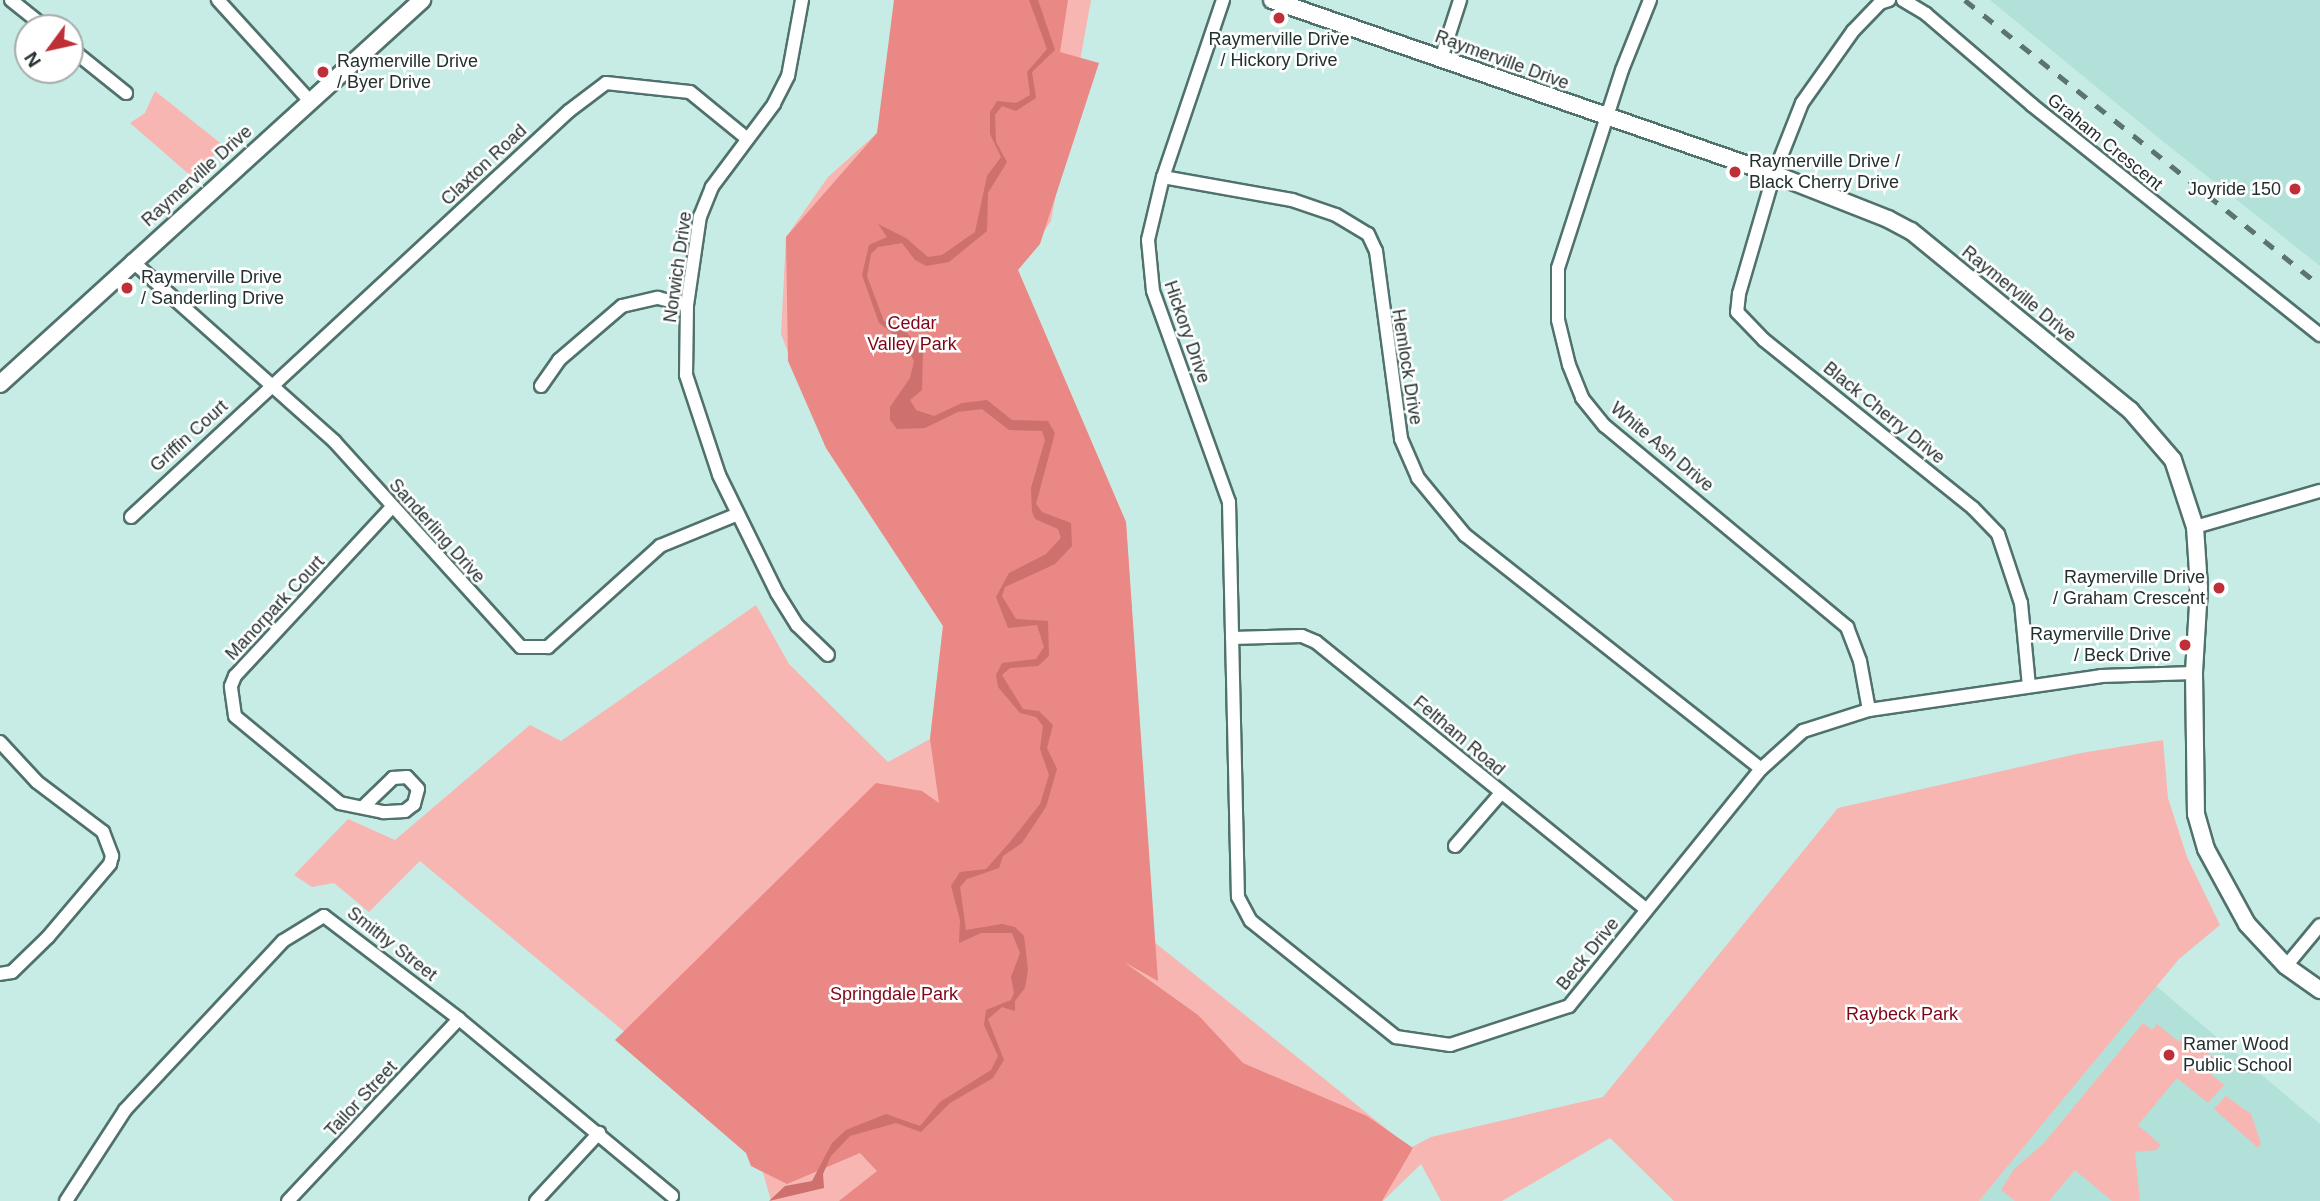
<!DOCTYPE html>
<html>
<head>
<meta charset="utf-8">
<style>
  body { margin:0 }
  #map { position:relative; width:2320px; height:1201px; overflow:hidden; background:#c7ece6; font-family:Arial,sans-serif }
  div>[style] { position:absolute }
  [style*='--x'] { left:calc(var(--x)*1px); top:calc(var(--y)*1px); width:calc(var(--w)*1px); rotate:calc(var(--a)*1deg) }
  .built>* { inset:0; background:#b2e1da }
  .green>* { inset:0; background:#f8b6b2 }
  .forest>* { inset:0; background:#e98884 }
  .water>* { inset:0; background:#ce706d }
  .roads { filter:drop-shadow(2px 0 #50716c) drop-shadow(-2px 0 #50716c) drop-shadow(0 2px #50716c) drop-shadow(0 -2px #50716c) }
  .minor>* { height:12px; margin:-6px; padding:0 6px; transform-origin:6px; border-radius:6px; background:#fff }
  .tertiary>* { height:16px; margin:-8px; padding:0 8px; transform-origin:8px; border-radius:8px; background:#fff }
  .rail>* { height:4.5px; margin-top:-2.25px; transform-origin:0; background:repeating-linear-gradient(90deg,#5c736f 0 12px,transparent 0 24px) }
  .dots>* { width:19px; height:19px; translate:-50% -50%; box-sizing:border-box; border:4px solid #fff; border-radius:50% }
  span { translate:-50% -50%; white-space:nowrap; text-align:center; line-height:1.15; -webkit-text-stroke:5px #fff; paint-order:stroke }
  .poi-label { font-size:18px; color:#22302e }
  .left { translate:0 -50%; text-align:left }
  .right { translate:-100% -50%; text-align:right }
  .street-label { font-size:18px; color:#22302e }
  .park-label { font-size:18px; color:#7e0517 }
  .north { position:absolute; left:14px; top:14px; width:70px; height:70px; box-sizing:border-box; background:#fff; border:2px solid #a7acab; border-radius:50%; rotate:237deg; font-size:19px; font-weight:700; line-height:28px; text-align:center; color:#22302e }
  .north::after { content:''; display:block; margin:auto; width:24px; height:32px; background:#be2f37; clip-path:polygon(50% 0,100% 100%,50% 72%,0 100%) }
</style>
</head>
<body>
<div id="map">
  <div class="built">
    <div style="clip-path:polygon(1990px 0,2320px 0,2320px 266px,2160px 139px)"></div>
    <div style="clip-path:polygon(2156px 986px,2320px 1124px,2320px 1201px,1979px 1201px)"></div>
  </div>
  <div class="green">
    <div style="clip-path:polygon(900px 0,1091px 0,1051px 221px,1018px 270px,1126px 522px,1153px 941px,1414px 1151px,1412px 1147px,1431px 1137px,1603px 1097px,1838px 808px,2081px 753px,2163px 740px,2168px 798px,2187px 857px,2220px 925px,2179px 959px,1979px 1201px,1674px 1201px,1610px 1138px,1502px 1201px,1441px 1201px,1421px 1164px,1383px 1201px,771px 1201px,754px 1140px,420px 861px,369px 912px,334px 883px,312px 887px,294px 875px,348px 819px,395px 840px,530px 725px,561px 741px,756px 605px,789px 664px,888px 762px,930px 739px,943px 626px,826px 448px,781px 334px,786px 237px,828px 177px,877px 133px)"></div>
    <div style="clip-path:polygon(155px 91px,224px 146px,191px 176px,130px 123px,145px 113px)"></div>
    <div style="clip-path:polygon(2143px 1023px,2152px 1030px,2157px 1024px,2179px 1042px,2185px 1035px,2214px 1058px,2205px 1069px,2224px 1085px,2208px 1103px,2177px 1078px,2138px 1125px,2161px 1145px,2157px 1150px,2135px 1152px,2140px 1201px,2112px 1201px,2075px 1170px,2049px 1201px,2015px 1201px,2001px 1190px,2014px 1169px,2044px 1143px)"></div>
    <div style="clip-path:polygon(2226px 1096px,2251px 1114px,2261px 1143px,2258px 1148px,2214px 1109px)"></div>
  </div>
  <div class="forest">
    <div style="clip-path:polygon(894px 0,1068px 0,1060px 52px,1099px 63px,1040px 244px,1018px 270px,1126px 522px,1158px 981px,1124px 962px,1198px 1015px,1243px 1063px,1367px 1116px,1413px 1148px,1382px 1201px,839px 1201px,877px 1171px,860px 1153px,787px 1184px,751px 1166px,746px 1153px,615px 1040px,876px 783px,922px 791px,939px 803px,930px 739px,943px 626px,826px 448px,788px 361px,786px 237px,877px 133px)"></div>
  </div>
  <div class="water">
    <div style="clip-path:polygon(1029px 0,1038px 0,1055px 50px,1032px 72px,1036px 98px,1016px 111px,1002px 106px,995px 115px,996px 142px,1007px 162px,988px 193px,987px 231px,949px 262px,926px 266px,915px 260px,902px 243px,878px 247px,871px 254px,867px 276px,884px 321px,907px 333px,923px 351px,922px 390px,910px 400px,916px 410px,934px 416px,962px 403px,987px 400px,1012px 420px,1048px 421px,1055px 433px,1036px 504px,1042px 512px,1071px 523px,1072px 546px,1055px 564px,1005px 587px,1002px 596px,1016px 619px,1048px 621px,1049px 656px,1038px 666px,1010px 668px,1002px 675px,1023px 709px,1039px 711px,1053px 725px,1047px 748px,1057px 769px,1046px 807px,1022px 843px,1003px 856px,999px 868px,967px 879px,960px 887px,966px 930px,1002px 924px,1015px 927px,1024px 936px,1028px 970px,1025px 988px,1015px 1001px,1015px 1011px,1002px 1007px,988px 1019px,1004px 1060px,993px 1078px,950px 1103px,921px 1132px,896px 1123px,850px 1136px,831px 1156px,823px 1174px,824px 1188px,769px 1201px,785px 1186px,812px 1181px,832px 1143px,846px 1130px,886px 1114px,920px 1126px,940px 1102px,991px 1070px,998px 1056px,984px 1025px,986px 1010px,1011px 1000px,1014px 993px,1011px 977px,1020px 953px,1012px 933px,981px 933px,959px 943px,960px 920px,951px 886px,960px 872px,986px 869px,1010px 842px,1040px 804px,1049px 775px,1040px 749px,1043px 726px,1036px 717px,1020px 713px,998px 687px,996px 675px,1002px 663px,1036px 659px,1044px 647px,1037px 625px,1008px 628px,996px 597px,1009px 573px,1046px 554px,1061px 538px,1058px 529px,1035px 519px,1032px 512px,1031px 488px,1045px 440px,1042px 431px,1009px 430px,982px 409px,958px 412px,925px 428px,897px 429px,890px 420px,890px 407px,910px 378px,914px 361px,903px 341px,879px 323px,862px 275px,869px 245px,887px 237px,878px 224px,906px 238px,928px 257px,942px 255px,975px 232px,987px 176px,1001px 157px,990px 134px,990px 112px,997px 101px,1016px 103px,1030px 95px,1027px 72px,1047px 49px)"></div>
  </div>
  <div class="roads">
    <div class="minor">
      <div style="--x:11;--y:0;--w:45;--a:38.7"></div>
      <div style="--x:218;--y:0;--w:135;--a:47.7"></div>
      <div style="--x:802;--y:0;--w:77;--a:100.4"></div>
      <div style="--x:788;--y:76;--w:31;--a:117"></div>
      <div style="--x:774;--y:104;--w:104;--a:126.8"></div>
      <div style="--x:712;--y:187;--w:31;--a:112"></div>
      <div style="--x:700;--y:216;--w:90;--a:98.3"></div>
      <div style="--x:687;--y:305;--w:70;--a:90.8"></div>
      <div style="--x:686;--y:375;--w:105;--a:71.7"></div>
      <div style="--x:719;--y:475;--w:131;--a:63.8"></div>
      <div style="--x:777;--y:593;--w:38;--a:58"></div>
      <div style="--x:797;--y:625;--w:43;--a:44.1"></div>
      <div style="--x:1223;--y:0;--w:187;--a:108.7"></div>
      <div style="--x:1163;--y:177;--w:65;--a:103.4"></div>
      <div style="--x:1148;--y:240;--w:51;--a:84.4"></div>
      <div style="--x:1153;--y:291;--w:224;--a:70.2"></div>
      <div style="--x:1229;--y:502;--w:395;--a:88.7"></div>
      <div style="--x:1238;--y:897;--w:27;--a:62"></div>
      <div style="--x:1251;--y:921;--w:186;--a:38.7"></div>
      <div style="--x:1396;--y:1037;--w:55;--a:8.4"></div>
      <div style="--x:1450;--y:1045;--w:125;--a:-18.1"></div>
      <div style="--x:1569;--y:1006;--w:305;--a:-51"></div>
      <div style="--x:1761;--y:769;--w:57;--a:-42.1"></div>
      <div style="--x:1803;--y:731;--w:69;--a:-17.7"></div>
      <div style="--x:1869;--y:710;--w:234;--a:-8.3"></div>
      <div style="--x:2101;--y:676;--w:93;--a:-1.8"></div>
      <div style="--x:1650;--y:0;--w:75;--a:111.8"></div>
      <div style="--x:1622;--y:70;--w:208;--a:107.9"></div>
      <div style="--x:1558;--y:268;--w:52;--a:90"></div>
      <div style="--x:1558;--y:320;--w:46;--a:76.3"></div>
      <div style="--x:1569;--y:365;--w:35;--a:68"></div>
      <div style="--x:1582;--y:398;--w:36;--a:51"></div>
      <div style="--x:1605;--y:426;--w:315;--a:39.7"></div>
      <div style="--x:1847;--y:627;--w:36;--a:69"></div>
      <div style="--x:1860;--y:661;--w:50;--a:79.6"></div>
      <div style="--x:1889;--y:0;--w:9;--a:162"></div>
      <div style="--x:1880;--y:3;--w:39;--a:134"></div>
      <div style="--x:1853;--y:31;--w:88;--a:125.3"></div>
      <div style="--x:1802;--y:103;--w:76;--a:111.5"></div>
      <div style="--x:1774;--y:174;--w:125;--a:106.3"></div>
      <div style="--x:1739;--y:294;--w:18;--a:96"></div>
      <div style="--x:1737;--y:312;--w:39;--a:46"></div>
      <div style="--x:1764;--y:340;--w:268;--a:38.8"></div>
      <div style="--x:1973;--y:508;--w:36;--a:46"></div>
      <div style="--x:1998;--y:534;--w:73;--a:71.6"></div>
      <div style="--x:2021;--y:603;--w:83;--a:84.5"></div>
      <div style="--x:1903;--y:0;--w:27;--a:31"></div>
      <div style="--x:1926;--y:14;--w:140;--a:40.6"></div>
      <div style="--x:2032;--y:105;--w:369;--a:38.6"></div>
      <div style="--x:70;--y:48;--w:72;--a:38.8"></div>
      <div style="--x:1441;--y:59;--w:62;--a:-72.1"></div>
      <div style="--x:1163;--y:177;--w:131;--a:10.1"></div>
      <div style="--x:1292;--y:200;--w:46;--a:18.8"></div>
      <div style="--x:1336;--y:215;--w:37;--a:31"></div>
      <div style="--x:1368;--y:234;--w:19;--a:65"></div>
      <div style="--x:1376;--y:251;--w:190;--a:82.4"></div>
      <div style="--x:1401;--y:439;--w:43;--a:66.4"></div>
      <div style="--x:1418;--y:478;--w:74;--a:50.5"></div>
      <div style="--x:1465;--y:535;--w:377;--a:38.3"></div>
      <div style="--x:132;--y:261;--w:271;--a:41.7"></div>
      <div style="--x:334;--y:441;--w:278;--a:47.8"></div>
      <div style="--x:521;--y:647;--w:27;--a:0"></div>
      <div style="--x:548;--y:647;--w:151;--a:-42"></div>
      <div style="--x:660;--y:546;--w:84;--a:-22.3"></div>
      <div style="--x:541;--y:386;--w:32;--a:-55"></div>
      <div style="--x:559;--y:360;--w:83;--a:-40.6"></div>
      <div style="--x:622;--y:306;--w:37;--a:-13"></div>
      <div style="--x:658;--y:298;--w:30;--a:14"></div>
      <div style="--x:131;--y:517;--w:597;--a:-42.83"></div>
      <div style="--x:569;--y:111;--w:46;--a:-37.1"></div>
      <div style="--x:606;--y:83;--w:84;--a:6.1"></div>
      <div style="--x:690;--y:92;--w:71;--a:39.3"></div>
      <div style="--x:2195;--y:527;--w:130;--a:-16.1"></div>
      <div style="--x:1232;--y:638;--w:70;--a:-1.6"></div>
      <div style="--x:1302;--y:636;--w:15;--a:23"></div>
      <div style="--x:1316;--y:642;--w:424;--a:39"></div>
      <div style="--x:0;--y:742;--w:54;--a:47.2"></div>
      <div style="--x:37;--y:782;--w:83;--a:37.1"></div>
      <div style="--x:103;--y:832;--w:26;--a:69"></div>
      <div style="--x:112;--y:856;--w:8;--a:104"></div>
      <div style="--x:110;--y:864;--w:96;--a:130.3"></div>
      <div style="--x:48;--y:937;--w:50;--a:135.8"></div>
      <div style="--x:12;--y:972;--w:12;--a:171"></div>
      <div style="--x:363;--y:807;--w:42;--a:-44"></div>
      <div style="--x:393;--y:778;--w:14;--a:-4"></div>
      <div style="--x:407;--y:777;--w:16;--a:47"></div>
      <div style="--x:418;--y:789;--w:16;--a:105"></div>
      <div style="--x:414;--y:804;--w:11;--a:142"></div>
      <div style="--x:405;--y:811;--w:22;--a:177"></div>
      <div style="--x:383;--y:812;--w:44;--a:-168.2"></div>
      <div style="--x:340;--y:803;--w:136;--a:-140.4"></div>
      <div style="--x:235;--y:716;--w:30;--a:-98"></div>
      <div style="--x:231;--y:686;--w:11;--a:-68"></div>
      <div style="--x:235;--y:676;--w:231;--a:-47.1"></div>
      <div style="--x:1455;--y:846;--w:70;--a:-49"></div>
      <div style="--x:2286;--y:966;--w:53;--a:-50.3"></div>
      <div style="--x:66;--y:1201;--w:108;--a:-57"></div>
      <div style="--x:125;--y:1110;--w:231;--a:-46.9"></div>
      <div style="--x:283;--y:941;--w:48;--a:-31.4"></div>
      <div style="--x:324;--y:916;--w:170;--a:37.3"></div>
      <div style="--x:459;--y:1019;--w:277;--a:39.7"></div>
      <div style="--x:288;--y:1201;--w:250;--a:-46.8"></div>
      <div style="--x:536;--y:1201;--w:93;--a:-47.2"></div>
    </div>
    <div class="tertiary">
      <div style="--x:1272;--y:0;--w:531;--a:19.12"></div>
      <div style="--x:1774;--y:174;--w:123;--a:21.5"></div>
      <div style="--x:1888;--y:219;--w:26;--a:28"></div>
      <div style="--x:1911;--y:231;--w:283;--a:39.3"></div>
      <div style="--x:2130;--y:410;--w:66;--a:49.3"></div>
      <div style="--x:2173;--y:460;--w:71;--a:71.8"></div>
      <div style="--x:2195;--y:527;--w:61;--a:86.2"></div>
      <div style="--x:2199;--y:588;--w:85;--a:93.4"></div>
      <div style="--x:2194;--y:673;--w:141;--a:89.2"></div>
      <div style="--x:2196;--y:814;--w:36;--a:74"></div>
      <div style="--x:2206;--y:849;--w:85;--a:61.3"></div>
      <div style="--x:2247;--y:924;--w:57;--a:47.1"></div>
      <div style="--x:2286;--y:966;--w:42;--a:35.2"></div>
      <div style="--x:0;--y:384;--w:571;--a:-42.3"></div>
    </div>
  </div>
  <div class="rail">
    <div style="--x:1965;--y:0;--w:455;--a:38.8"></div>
  </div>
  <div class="dots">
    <div style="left:1279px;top:18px;background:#be2f37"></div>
    <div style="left:323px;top:72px;background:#be2f37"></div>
    <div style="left:1735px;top:172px;background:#be2f37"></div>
    <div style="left:2295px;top:189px;background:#be2f37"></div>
    <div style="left:127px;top:288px;background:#be2f37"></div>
    <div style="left:2219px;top:588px;background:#be2f37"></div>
    <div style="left:2185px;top:645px;background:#be2f37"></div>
    <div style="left:2169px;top:1055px;background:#be2f37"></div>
  </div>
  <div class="poi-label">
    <span style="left:1279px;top:50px">Raymerville Drive<br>/ Hickory Drive</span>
    <span class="left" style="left:337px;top:72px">Raymerville Drive<br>/ Byer Drive</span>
    <span class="left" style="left:1749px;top:172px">Raymerville Drive /<br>Black Cherry Drive</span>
    <span class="right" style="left:2281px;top:189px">Joyride 150</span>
    <span class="left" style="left:141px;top:288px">Raymerville Drive<br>/ Sanderling Drive</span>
    <span class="right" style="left:2205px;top:588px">Raymerville Drive<br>/ Graham Crescent</span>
    <span class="right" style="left:2171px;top:645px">Raymerville Drive<br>/ Beck Drive</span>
    <span class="left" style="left:2183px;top:1055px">Ramer Wood<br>Public School</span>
  </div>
  <div class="street-label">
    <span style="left:1502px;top:60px;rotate:20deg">Raymerville Drive</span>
    <span style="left:2105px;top:142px;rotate:39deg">Graham Crescent</span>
    <span style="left:484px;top:165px;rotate:-43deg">Claxton Road</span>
    <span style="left:197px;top:176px;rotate:-42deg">Raymerville Drive</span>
    <span style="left:678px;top:267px;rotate:-82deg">Norwich Drive</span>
    <span style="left:2019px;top:294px;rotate:39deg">Raymerville Drive</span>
    <span style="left:1187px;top:332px;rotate:71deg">Hickory Drive</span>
    <span style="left:1407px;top:367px;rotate:81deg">Hemlock Drive</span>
    <span style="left:1884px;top:413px;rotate:39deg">Black Cherry Drive</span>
    <span style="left:189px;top:436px;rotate:-42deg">Griffin Court</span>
    <span style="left:1662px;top:447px;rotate:40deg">White Ash Drive</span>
    <span style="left:437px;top:531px;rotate:48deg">Sanderling Drive</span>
    <span style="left:275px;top:608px;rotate:-47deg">Manorpark Court</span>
    <span style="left:1459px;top:736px;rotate:40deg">Feltham Road</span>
    <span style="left:392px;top:944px;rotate:38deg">Smithy Street</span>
    <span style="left:1588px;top:954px;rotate:-51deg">Beck Drive</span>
    <span style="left:361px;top:1099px;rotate:-47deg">Tailor Street</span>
  </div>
  <div class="park-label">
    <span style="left:912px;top:334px">Cedar<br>Valley Park</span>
    <span style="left:894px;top:994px">Springdale Park</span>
    <span style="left:1902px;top:1014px">Raybeck Park</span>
  </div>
  <div class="north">N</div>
</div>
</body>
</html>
